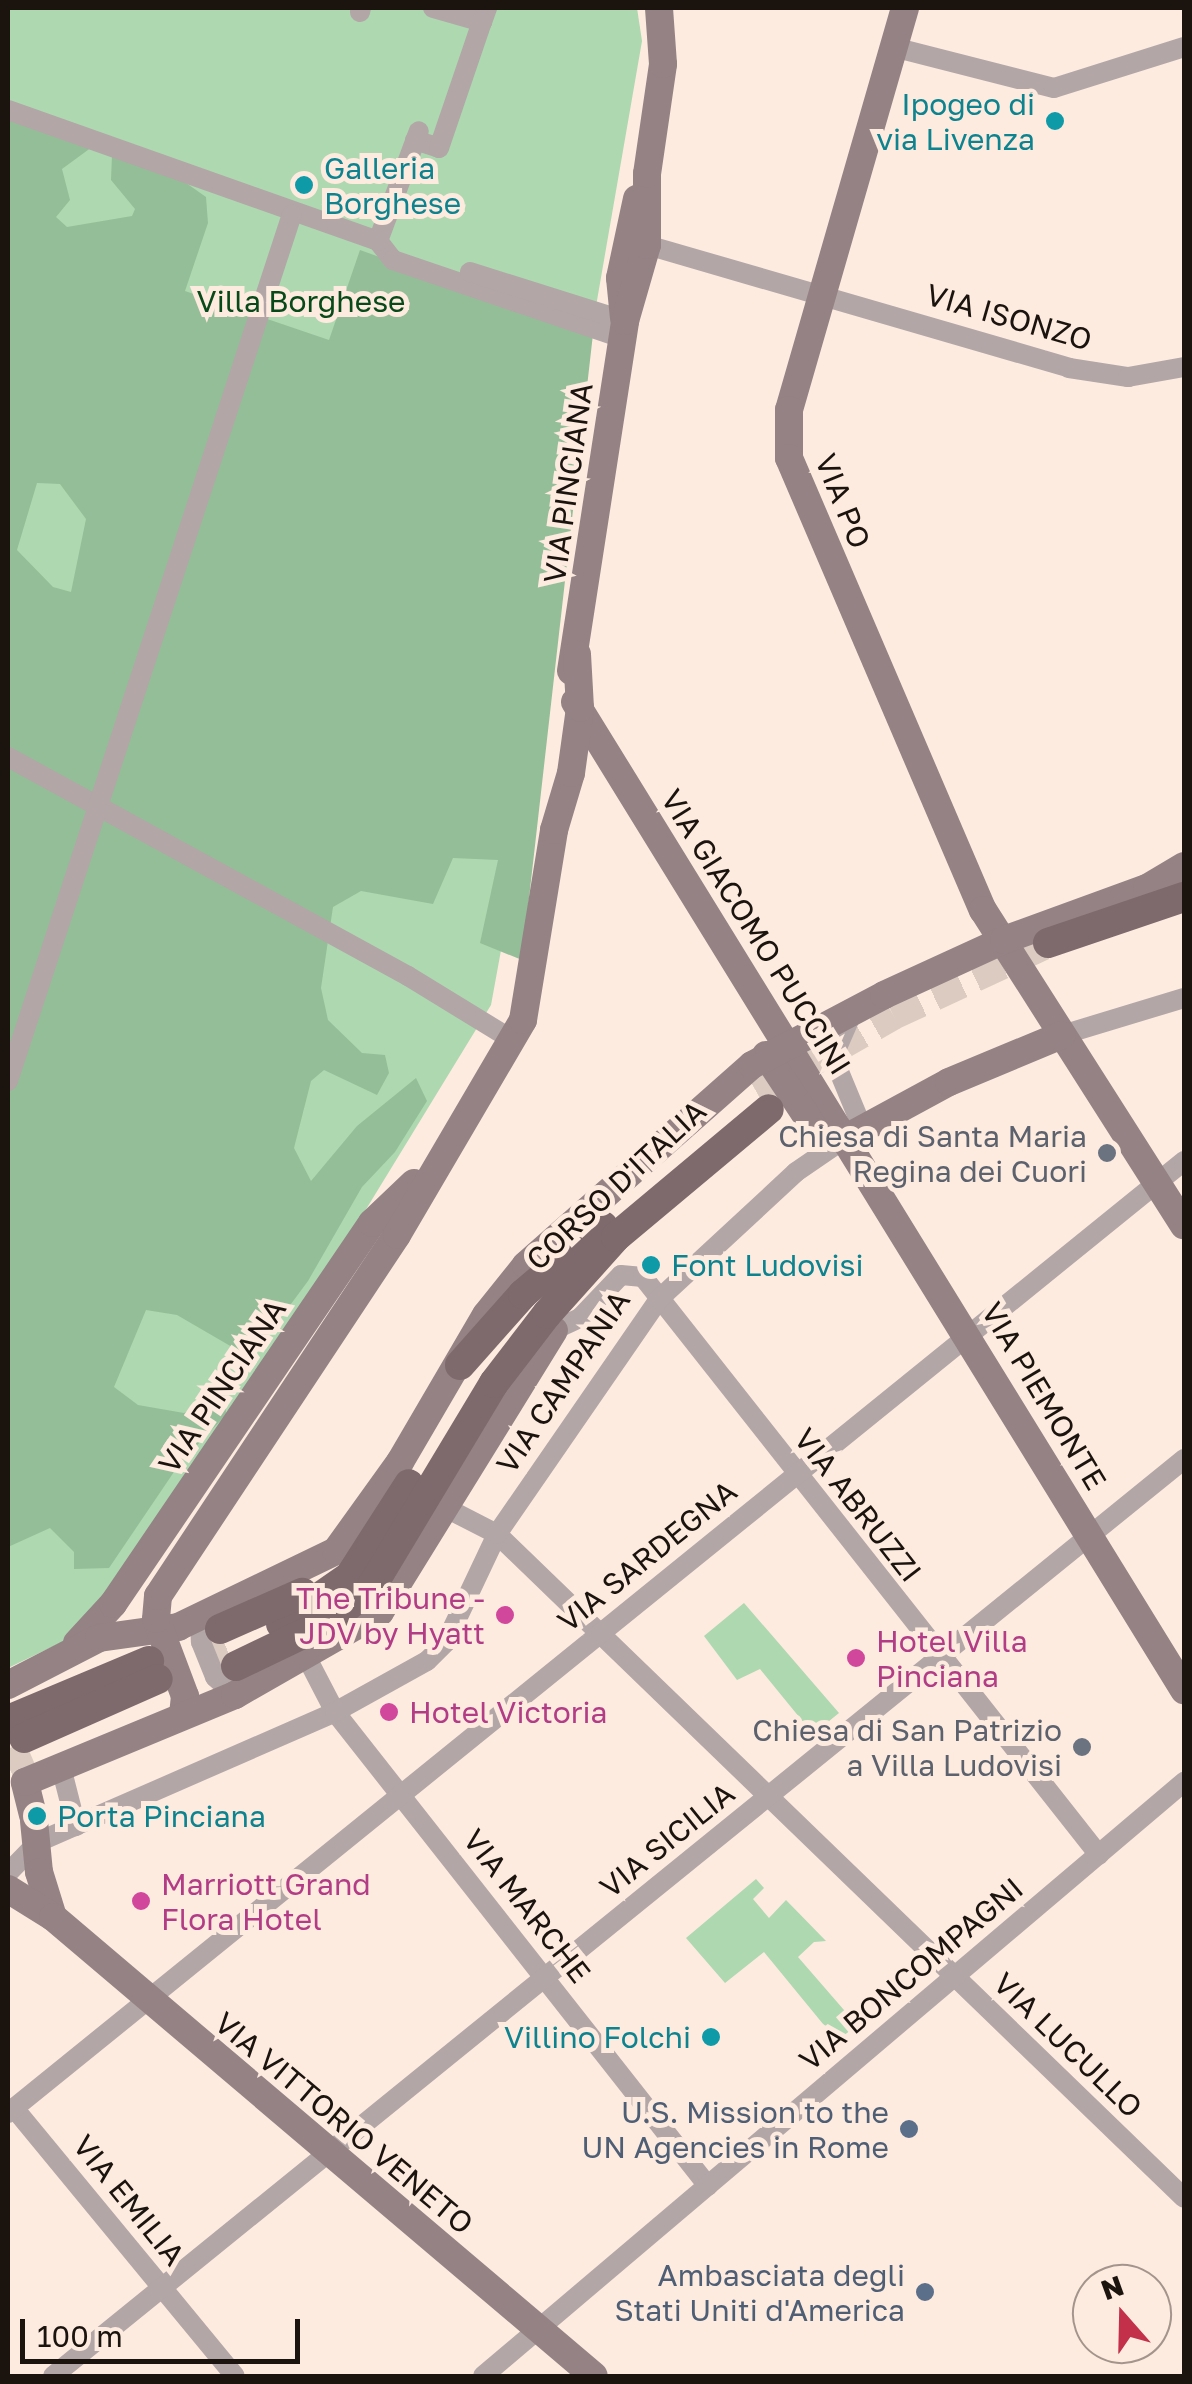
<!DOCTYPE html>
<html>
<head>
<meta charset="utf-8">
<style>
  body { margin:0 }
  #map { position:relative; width:1192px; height:2384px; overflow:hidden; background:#fdebdf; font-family:"Golos Text",sans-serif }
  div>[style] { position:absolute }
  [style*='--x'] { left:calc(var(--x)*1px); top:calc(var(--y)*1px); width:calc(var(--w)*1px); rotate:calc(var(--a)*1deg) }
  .green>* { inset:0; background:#add8b0 }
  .forest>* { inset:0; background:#94be97 }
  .primary-tunnel>* { height:30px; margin-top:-15px; transform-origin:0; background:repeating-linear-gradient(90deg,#dbcbc0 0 30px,transparent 0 45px) }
  .street>* { height:20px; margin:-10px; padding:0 10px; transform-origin:10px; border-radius:10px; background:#b2a6a7 }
  .secondary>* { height:28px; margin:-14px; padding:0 14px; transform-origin:14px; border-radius:14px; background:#948285 }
  .primary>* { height:30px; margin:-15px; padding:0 15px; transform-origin:15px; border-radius:15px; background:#7e696c }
  .dots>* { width:28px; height:28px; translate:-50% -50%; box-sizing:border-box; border:5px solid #fdebdf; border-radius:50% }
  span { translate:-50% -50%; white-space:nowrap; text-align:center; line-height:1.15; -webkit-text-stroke:10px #fdebdf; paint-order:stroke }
  .culture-label { font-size:30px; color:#0d838f }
  .right { translate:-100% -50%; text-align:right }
  .left { translate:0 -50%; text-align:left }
  .park-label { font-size:30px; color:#074918 }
  .street-label { font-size:30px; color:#1b130e }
  .worship-label { font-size:30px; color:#5b616d }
  .hotel-label { font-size:30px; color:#b23c85 }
  .service-label { font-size:30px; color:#4e5e75 }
  .frame { position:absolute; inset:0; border:10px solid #1b130e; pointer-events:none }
  .north { position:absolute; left:1072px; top:2264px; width:100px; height:100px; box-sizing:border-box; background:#fdebdf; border:2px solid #a3958b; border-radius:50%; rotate:340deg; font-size:28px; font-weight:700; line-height:40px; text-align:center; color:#1b130e }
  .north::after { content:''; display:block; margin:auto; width:35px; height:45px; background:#c23149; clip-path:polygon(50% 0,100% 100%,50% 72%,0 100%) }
  .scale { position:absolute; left:20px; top:2319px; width:280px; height:45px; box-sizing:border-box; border:5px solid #1b130e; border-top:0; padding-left:12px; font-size:30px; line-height:35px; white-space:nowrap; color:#1b130e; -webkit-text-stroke:8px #fdebdf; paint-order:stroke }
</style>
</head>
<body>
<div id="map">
  <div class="green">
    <div style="clip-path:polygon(8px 8px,637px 8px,642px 41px,595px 312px,548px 693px,491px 1005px,209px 1466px,83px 1632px,8px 1668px)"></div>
    <div style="clip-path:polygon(744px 1603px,839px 1713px,813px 1734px,760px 1669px,737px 1680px,704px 1636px)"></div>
    <div style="clip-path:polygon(756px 1879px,764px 1888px,753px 1899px,769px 1918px,786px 1900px,826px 1941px,814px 1942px,798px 1957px,857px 2025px,837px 2041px,764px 1952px,725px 1983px,686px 1938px)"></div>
  </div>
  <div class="forest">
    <div style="clip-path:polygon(evenodd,8px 116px,179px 178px,206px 197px,208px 223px,185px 291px,329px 340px,360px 250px,593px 334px,522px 960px,480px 943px,498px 860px,453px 858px,433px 904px,361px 891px,333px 907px,321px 988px,328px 1020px,362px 1053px,385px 1055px,389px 1073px,377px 1095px,324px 1070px,311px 1081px,294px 1148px,311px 1181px,357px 1126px,416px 1078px,427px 1101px,395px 1152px,362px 1187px,308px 1281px,251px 1358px,177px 1315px,146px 1310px,114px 1387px,138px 1405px,184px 1413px,225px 1391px,226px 1415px,180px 1463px,109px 1568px,74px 1569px,74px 1552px,50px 1528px,8px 1547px,8px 116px,92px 147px,112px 155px,111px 180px,135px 209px,132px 216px,67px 227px,56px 217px,70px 200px,62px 169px,92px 147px,8px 116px,37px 483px,60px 484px,86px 519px,71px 592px,53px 587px,17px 550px,37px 483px)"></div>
  </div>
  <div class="primary-tunnel">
    <div style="--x:757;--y:1093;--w:157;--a:-29.8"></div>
    <div style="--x:893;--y:1015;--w:171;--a:-24.9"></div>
    <div style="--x:158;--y:1679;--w:78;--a:-23.3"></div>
    <div style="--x:8;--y:1765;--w:25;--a:-23"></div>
  </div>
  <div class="street">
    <div style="--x:433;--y:8;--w:51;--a:15.9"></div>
    <div style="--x:482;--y:22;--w:15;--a:-70"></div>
    <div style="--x:360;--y:12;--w:4;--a:-76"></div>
    <div style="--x:893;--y:47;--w:166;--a:14.3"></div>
    <div style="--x:1054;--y:88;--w:136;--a:-17.5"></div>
    <div style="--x:8;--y:110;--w:393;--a:19.5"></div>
    <div style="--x:378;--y:241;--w:24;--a:52"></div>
    <div style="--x:393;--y:260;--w:242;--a:18.8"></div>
    <div style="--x:415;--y:140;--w:25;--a:18"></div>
    <div style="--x:439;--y:148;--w:133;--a:-71.2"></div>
    <div style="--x:645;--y:234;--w:11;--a:80"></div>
    <div style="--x:647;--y:245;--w:440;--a:16.2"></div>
    <div style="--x:1069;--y:368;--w:60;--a:8.7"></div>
    <div style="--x:1128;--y:377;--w:57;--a:-10.1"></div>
    <div style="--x:378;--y:241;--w:117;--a:-69.6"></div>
    <div style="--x:470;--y:272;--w:163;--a:17.5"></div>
    <div style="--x:8;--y:757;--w:456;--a:28.7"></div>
    <div style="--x:408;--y:976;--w:124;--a:31.5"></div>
    <div style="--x:853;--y:1011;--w:50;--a:113.5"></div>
    <div style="--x:833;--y:1057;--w:76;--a:67.5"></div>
    <div style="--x:1062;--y:1035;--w:127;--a:-16.9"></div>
    <div style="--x:8;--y:1081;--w:912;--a:-71.86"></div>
    <div style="--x:554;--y:1330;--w:29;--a:-25"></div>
    <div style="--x:580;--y:1318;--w:59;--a:-46.4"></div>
    <div style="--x:621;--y:1275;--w:22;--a:5"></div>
    <div style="--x:643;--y:1277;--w:736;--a:51.73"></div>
    <div style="--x:444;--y:1507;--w:59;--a:27"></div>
    <div style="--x:497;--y:1534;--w:955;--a:44.02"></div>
    <div style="--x:200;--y:1617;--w:25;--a:88"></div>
    <div style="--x:201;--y:1642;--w:38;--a:68"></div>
    <div style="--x:215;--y:1677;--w:27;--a:42"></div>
    <div style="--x:307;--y:1658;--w:61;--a:62.6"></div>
    <div style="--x:335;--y:1712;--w:603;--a:51.8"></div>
    <div style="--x:61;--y:1767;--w:61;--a:75.7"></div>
    <div style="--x:8;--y:1873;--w:43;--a:-45.9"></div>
    <div style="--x:38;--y:1842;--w:324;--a:-23.6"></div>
    <div style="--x:335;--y:1712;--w:105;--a:-29"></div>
    <div style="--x:427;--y:1661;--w:27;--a:-45"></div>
    <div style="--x:446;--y:1642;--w:119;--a:-64.7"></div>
    <div style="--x:497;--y:1534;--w:285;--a:-55.4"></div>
    <div style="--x:659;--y:1299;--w:187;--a:-42.8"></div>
    <div style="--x:796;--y:1172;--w:58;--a:-34.5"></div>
    <div style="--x:14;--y:2108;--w:347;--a:50.5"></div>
    <div style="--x:8;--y:2113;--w:1513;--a:-38.99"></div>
    <div style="--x:53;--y:2376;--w:1456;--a:-39.03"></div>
    <div style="--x:483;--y:2376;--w:919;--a:-40.28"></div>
  </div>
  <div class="secondary">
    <div style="--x:905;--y:8;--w:418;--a:106.1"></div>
    <div style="--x:789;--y:410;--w:48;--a:90"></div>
    <div style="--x:789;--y:458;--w:492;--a:66.8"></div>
    <div style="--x:983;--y:910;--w:374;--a:57.5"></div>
    <div style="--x:624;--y:318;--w:40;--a:-95.7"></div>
    <div style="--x:620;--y:278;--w:81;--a:-77.9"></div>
    <div style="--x:571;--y:671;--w:354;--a:-81.2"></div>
    <div style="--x:625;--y:321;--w:79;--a:-73.9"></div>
    <div style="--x:647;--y:245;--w:71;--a:-90"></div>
    <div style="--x:647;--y:174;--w:111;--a:-81.7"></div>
    <div style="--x:663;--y:64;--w:56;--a:-94.1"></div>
    <div style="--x:575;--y:702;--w:1161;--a:58.35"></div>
    <div style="--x:766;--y:1055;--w:92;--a:56.5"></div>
    <div style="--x:817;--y:1132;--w:28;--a:15"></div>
    <div style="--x:844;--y:1139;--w:119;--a:-28.5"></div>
    <div style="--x:949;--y:1082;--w:122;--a:-22.6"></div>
    <div style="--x:77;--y:1643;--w:53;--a:-47.3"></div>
    <div style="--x:113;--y:1604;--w:461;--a:-55.8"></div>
    <div style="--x:372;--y:1223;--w:58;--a:-43.6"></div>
    <div style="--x:8;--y:1685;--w:102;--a:-27.3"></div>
    <div style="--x:99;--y:1638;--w:80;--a:-7.9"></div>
    <div style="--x:178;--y:1627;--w:175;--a:-25.7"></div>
    <div style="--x:336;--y:1551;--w:110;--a:-54.3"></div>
    <div style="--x:400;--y:1462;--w:170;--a:-59.7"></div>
    <div style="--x:486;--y:1315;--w:64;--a:-51.3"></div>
    <div style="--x:526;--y:1265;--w:302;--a:-41.5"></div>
    <div style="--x:752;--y:1065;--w:149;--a:-27.9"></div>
    <div style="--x:884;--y:995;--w:132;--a:-24.6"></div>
    <div style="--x:1004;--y:940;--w:152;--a:-20"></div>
    <div style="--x:1147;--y:888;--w:43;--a:-30.7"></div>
    <div style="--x:183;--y:1715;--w:19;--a:-84"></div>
    <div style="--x:185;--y:1696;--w:82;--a:-110.6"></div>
    <div style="--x:156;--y:1619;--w:23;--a:-85"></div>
    <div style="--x:158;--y:1596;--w:433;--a:-56.5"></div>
    <div style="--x:397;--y:1235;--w:249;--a:-59.6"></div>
    <div style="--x:523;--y:1020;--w:193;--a:-80.7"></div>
    <div style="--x:554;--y:830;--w:59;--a:-73.4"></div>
    <div style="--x:571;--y:773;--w:66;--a:-82.1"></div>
    <div style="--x:580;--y:708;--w:54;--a:-93.2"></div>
    <div style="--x:33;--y:1815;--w:34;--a:-104"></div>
    <div style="--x:25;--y:1782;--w:227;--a:-22.5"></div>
    <div style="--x:235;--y:1695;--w:167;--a:-29.8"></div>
    <div style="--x:380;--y:1612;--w:331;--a:-58.3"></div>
    <div style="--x:34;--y:1821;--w:51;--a:84.4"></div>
    <div style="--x:39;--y:1872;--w:47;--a:72.7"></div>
    <div style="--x:8;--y:1889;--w:53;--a:31.9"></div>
    <div style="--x:53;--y:1917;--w:709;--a:40.31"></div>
  </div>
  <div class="primary">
    <div style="--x:1048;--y:943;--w:144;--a:-18.7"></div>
    <div style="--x:460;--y:1365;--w:95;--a:-48.4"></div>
    <div style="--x:523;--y:1294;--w:105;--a:-40.4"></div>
    <div style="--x:281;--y:1624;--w:84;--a:-34.8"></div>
    <div style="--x:350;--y:1576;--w:109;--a:-57.3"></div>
    <div style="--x:220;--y:1629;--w:90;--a:-23.7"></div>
    <div style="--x:236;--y:1666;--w:104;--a:-25.6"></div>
    <div style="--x:330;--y:1621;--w:55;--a:-39.8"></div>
    <div style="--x:372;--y:1586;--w:237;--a:-59"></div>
    <div style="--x:494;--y:1383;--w:87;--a:-52.5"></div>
    <div style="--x:547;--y:1314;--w:103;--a:-48.1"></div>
    <div style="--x:616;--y:1237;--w:199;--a:-39.9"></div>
    <div style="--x:8;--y:1720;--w:153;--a:-22.7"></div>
    <div style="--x:24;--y:1738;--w:146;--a:-23.8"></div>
  </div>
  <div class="dots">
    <div style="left:1055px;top:121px;background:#0f9aa8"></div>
    <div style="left:304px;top:185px;background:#0f9aa8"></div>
    <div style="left:1107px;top:1153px;background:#6b7280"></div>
    <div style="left:651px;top:1265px;background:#0f9aa8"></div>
    <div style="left:505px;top:1615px;background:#d1479c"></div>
    <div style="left:856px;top:1658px;background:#d1479c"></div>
    <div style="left:389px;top:1712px;background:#d1479c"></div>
    <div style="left:1082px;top:1747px;background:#6b7280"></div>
    <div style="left:37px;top:1816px;background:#0f9aa8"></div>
    <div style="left:141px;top:1901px;background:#d1479c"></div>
    <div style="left:711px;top:2037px;background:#0f9aa8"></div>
    <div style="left:909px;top:2129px;background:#5c6f8a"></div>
    <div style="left:925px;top:2292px;background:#5c6f8a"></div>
  </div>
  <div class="culture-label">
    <span class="right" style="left:1035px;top:121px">Ipogeo di<br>via Livenza</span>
    <span class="left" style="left:324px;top:185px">Galleria<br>Borghese</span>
    <span class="left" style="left:671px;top:1265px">Font Ludovisi</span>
    <span class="left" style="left:57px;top:1816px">Porta Pinciana</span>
    <span class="right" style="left:691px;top:2037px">Villino Folchi</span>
  </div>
  <div class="park-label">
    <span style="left:301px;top:301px">Villa Borghese</span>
  </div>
  <div class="street-label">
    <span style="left:1009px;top:317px;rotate:16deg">VIA ISONZO</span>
    <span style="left:568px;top:483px;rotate:-82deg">VIA PINCIANA</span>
    <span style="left:843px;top:501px;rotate:68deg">VIA PO</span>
    <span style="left:756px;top:932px;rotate:58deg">VIA GIACOMO PUCCINI</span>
    <span style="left:616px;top:1185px;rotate:-43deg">CORSO D'ITALIA</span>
    <span style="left:563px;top:1382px;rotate:-56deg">VIA CAMPANIA</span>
    <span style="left:222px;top:1386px;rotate:-56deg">VIA PINCIANA</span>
    <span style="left:1044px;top:1396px;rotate:59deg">VIA PIEMONTE</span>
    <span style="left:858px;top:1505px;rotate:52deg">VIA ABRUZZI</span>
    <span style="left:647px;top:1556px;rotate:-39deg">VIA SARDEGNA</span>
    <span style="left:667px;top:1840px;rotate:-39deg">VIA SICILIA</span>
    <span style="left:527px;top:1906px;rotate:52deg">VIA MARCHE</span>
    <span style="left:911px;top:1974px;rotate:-40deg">VIA BONCOMPAGNI</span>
    <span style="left:1068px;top:2045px;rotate:44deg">VIA LUCULLO</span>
    <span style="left:344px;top:2123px;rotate:40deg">VIA VITTORIO VENETO</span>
    <span style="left:129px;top:2200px;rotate:51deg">VIA EMILIA</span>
  </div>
  <div class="worship-label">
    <span class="right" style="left:1087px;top:1153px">Chiesa di Santa Maria<br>Regina dei Cuori</span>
    <span class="right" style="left:1062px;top:1747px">Chiesa di San Patrizio<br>a Villa Ludovisi</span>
  </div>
  <div class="hotel-label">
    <span class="right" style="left:485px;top:1615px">The Tribune -<br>JDV by Hyatt</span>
    <span class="left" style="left:876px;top:1658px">Hotel Villa<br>Pinciana</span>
    <span class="left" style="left:409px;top:1712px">Hotel Victoria</span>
    <span class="left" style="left:161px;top:1901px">Marriott Grand<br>Flora Hotel</span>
  </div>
  <div class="service-label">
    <span class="right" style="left:889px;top:2129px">U.S. Mission to the<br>UN Agencies in Rome</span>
    <span class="right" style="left:905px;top:2292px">Ambasciata degli<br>Stati Uniti d'America</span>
  </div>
  <div class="frame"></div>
  <div class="north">N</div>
  <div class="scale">100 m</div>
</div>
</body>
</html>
